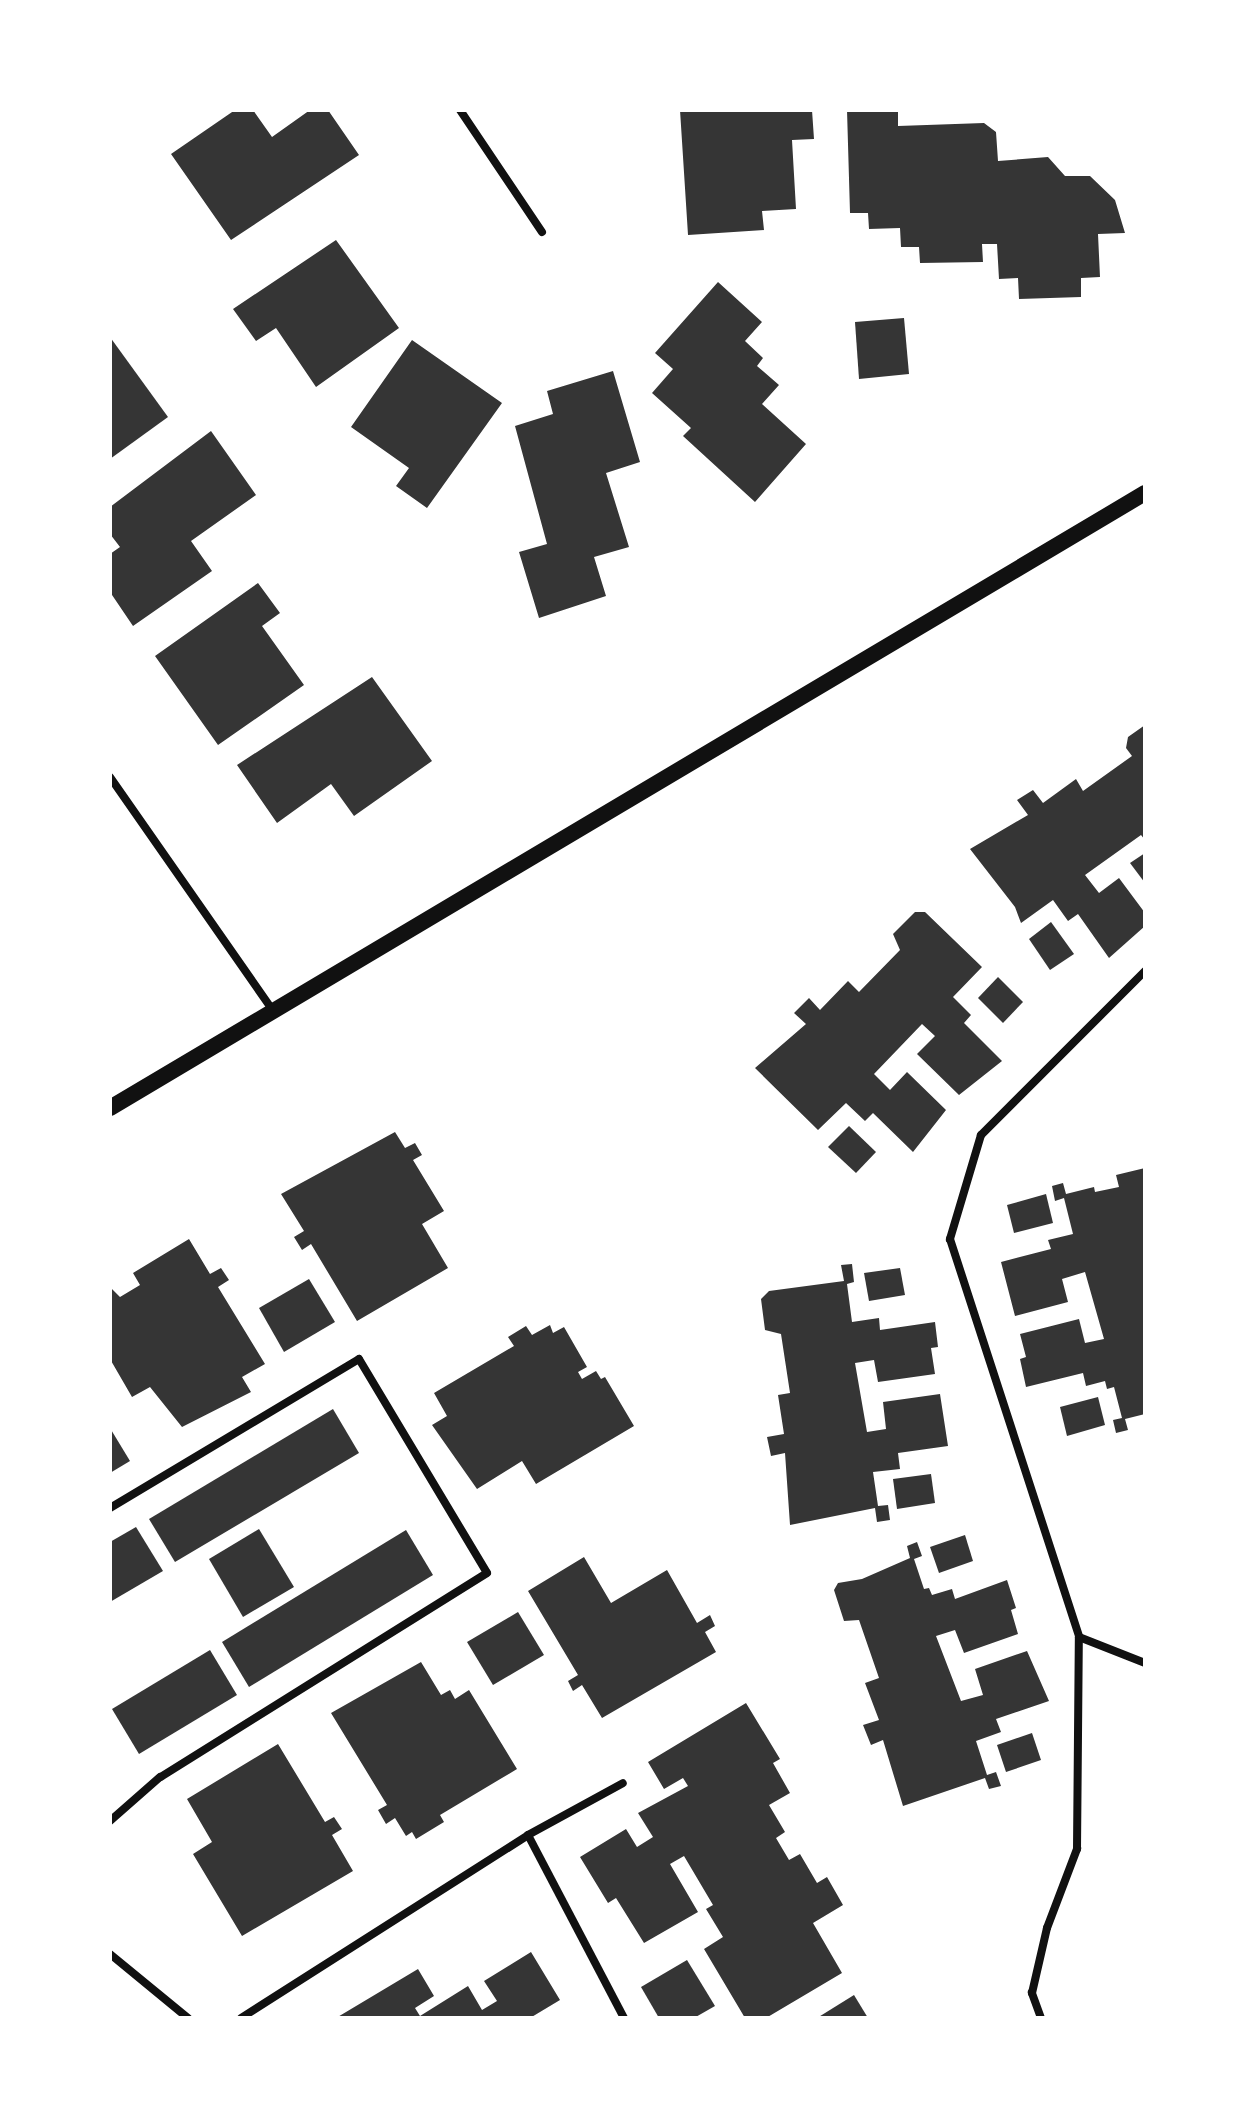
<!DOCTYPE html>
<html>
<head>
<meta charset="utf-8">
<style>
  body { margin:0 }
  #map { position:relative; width:1255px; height:2128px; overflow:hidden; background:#fff; font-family:"IBM Plex Sans",sans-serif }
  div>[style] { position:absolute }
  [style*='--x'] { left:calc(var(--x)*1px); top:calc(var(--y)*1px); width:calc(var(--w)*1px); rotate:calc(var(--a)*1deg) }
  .building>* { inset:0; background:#353535 }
  .minor>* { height:8px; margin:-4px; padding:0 4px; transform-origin:4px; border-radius:4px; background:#111 }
  .secondary>* { height:16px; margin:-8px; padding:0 8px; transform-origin:8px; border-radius:8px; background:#111 }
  span { translate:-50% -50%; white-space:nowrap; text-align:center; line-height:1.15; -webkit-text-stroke:8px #fff; paint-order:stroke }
  .frame { position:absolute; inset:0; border:112px solid #fff; pointer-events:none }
</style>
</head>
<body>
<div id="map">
  <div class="building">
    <div style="clip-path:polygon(235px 110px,253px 110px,272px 137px,310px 110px,328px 110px,359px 155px,231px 240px,171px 154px)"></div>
    <div style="clip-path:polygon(680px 110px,812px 110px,814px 139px,792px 140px,796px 209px,762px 211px,764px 230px,688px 235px)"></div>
    <div style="clip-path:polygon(847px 110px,898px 110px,898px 126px,984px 123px,996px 132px,998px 161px,1048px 157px,1065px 176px,1090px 176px,1115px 200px,1125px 233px,1098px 234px,1100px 277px,1081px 278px,1081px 297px,1019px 299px,1018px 278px,999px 279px,997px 244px,982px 244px,983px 262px,920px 263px,919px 247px,901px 247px,900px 228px,869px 229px,868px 213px,850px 213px)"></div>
    <div style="clip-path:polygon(336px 240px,399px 328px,316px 387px,276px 328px,256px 341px,233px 309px)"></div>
    <div style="clip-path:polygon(718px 282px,762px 322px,745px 341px,763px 358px,757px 366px,779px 385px,762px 404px,806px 444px,755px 502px,683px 436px,691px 428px,652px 393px,673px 369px,655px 353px)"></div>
    <div style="clip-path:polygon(904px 318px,909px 374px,859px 379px,855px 322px)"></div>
    <div style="clip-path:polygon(110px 337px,168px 417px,110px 459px)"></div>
    <div style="clip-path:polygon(412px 340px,502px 403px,427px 508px,396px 486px,409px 468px,351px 427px)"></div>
    <div style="clip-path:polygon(613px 371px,640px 462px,606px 473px,629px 547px,594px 557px,606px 596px,539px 618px,519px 552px,547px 544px,515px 426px,553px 414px,547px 391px)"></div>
    <div style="clip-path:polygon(211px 431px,256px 495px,191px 541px,212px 571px,133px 626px,110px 592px,110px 554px,120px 547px,110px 534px,110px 507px)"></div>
    <div style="clip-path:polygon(258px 583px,280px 613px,262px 626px,304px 685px,218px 745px,155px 656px)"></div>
    <div style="clip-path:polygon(372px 677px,432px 761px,354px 816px,331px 784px,277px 823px,237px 765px)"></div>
    <div style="clip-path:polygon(1145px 725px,1145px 840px,1141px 835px,1085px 875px,1099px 893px,1119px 878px,1145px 913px,1145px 926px,1109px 958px,1078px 914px,1068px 921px,1053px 900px,1021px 923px,1015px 907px,970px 849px,1028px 815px,1017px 800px,1033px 790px,1043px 803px,1076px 779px,1083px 791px,1132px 756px,1126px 748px,1128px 737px)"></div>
    <div style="clip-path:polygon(1145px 853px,1145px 883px,1130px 863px)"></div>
    <div style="clip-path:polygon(915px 912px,925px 912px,982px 967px,953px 997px,971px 1015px,964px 1023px,1002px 1061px,959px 1095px,917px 1054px,935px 1036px,922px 1024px,874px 1074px,890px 1090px,907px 1072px,946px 1110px,913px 1152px,873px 1113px,865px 1121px,846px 1103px,818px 1130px,755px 1068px,806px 1024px,794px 1013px,809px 998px,820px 1010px,848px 981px,859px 992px,900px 950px,893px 934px)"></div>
    <div style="clip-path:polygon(1051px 922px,1074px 954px,1050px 970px,1029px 939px)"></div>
    <div style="clip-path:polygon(998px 977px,1023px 1002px,1003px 1023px,978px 998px)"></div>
    <div style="clip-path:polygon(849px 1126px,876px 1152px,856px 1173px,828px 1147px)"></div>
    <div style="clip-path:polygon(395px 1132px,405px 1148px,415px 1143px,422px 1155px,413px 1160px,444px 1211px,422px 1224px,448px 1268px,357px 1321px,311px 1244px,302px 1250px,294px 1237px,304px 1231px,281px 1194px)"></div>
    <div style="clip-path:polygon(1145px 1168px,1145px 1414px,1125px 1419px,1128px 1430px,1116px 1433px,1113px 1420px,1122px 1418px,1114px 1387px,1107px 1389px,1105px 1381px,1086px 1386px,1083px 1373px,1026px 1387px,1020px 1359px,1026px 1357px,1020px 1334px,1079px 1319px,1085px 1343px,1104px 1339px,1085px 1272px,1062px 1279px,1068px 1302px,1015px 1316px,1001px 1262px,1051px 1249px,1048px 1240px,1073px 1234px,1064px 1198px,1055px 1201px,1052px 1186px,1063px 1183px,1066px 1194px,1094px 1187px,1095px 1192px,1119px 1187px,1116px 1175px)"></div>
    <div style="clip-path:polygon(1046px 1194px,1053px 1223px,1014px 1233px,1007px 1205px)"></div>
    <div style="clip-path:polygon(189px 1239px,210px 1274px,221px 1268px,229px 1280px,218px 1287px,265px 1364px,242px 1377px,251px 1392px,182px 1427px,150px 1387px,132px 1397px,110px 1359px,110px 1287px,120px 1297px,140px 1285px,133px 1273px)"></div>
    <div style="clip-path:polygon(852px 1264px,854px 1282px,847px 1284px,852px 1322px,879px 1318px,880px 1330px,935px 1322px,938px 1347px,931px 1348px,935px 1374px,878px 1382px,874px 1360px,855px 1363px,867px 1432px,886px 1429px,883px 1402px,940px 1394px,948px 1446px,898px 1453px,900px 1469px,873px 1472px,878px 1506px,888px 1505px,890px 1520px,877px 1522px,875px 1508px,790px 1525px,785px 1453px,771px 1456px,767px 1437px,784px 1434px,778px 1395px,790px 1393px,781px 1334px,765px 1330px,761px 1299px,769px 1291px,844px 1281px,841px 1265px)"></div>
    <div style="clip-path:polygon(900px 1268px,905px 1295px,869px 1301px,864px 1273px)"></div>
    <div style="clip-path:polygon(309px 1279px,335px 1322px,284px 1352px,259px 1308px)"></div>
    <div style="clip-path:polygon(550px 1325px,553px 1333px,564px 1327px,587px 1367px,578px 1372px,582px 1379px,596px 1371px,601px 1379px,605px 1377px,634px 1426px,536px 1484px,522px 1461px,477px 1489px,432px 1425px,447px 1416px,434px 1393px,514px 1346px,508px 1337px,526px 1326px,532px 1335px)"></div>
    <div style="clip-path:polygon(1098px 1397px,1105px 1425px,1067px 1436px,1060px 1407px)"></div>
    <div style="clip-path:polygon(333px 1409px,359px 1453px,175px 1562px,149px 1519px)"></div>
    <div style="clip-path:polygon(110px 1428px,130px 1461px,110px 1473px)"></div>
    <div style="clip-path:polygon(931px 1474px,935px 1503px,897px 1509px,893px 1479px)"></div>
    <div style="clip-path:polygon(136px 1527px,163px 1571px,110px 1602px,110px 1542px)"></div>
    <div style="clip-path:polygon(259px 1529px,294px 1587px,243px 1617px,209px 1559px)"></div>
    <div style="clip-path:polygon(406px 1530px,433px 1575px,249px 1687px,222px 1642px)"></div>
    <div style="clip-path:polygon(965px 1535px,973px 1561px,939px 1573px,930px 1547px)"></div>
    <div style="clip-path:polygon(917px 1542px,922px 1556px,914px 1559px,924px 1589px,929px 1588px,932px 1595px,952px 1589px,955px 1599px,1007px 1580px,1016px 1608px,1011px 1610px,1018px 1634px,964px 1653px,955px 1630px,936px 1636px,961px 1701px,983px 1695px,975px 1669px,1027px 1651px,1049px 1701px,996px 1719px,1001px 1732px,976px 1741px,987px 1775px,996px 1772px,1001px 1786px,989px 1789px,985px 1778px,903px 1806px,883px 1740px,871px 1745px,863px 1725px,879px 1720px,865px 1683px,879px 1678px,859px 1620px,844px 1621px,834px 1590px,838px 1583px,862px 1579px,910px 1558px,907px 1546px)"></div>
    <div style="clip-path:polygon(584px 1557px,611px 1603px,667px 1570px,697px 1623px,710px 1615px,715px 1626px,705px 1632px,716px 1652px,602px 1718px,582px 1685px,573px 1691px,568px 1681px,578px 1675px,528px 1591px)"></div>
    <div style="clip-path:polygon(518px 1612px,544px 1655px,493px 1685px,467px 1642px)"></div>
    <div style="clip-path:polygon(210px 1650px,237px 1695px,139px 1754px,112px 1709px)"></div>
    <div style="clip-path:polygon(421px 1662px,441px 1695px,450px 1690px,455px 1699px,469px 1690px,517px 1769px,440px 1815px,444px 1822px,416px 1839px,412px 1832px,406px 1836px,395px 1818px,386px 1824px,378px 1810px,387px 1805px,331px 1713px)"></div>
    <div style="clip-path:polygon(746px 1703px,780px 1759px,773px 1763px,790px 1793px,769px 1805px,785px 1832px,776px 1838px,789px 1860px,800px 1854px,817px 1883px,827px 1877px,843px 1905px,813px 1923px,842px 1973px,766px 2018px,745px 2018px,704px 1949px,723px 1937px,706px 1909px,713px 1905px,684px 1856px,670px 1864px,698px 1912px,644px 1943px,616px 1898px,608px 1903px,580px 1857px,626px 1829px,637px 1847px,653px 1837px,638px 1813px,688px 1786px,683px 1778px,664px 1789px,648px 1762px)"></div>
    <div style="clip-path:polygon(1032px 1733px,1041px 1760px,1006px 1772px,997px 1745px)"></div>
    <div style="clip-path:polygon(278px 1744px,325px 1822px,334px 1817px,342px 1829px,332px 1835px,353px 1871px,242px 1936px,193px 1854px,212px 1842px,187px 1799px)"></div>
    <div style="clip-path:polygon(531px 1952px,560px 2000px,530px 2018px,336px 2018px,418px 1969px,434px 1996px,415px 2008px,420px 2016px,468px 1986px,482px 2010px,497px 2001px,484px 1981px)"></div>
    <div style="clip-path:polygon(687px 1960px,715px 2006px,694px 2018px,659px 2018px,641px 1987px)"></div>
    <div style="clip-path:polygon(854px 1995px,868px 2018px,817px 2018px)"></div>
  </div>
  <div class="minor">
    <div style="--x:460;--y:110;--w:147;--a:56.1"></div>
    <div style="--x:110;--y:777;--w:285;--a:55.1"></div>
    <div style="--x:1145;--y:971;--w:232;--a:135"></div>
    <div style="--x:981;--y:1135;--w:109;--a:106.6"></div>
    <div style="--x:950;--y:1239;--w:418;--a:72"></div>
    <div style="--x:1079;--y:1637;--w:71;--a:21.5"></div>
    <div style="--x:110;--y:1508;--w:290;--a:-30.9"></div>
    <div style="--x:359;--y:1359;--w:249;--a:59.1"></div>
    <div style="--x:487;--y:1573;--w:385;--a:148"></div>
    <div style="--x:160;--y:1777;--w:67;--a:138.7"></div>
    <div style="--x:528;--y:1835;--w:207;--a:62.3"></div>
    <div style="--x:110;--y:1954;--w:101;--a:39.4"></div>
    <div style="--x:241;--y:2018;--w:340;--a:-32.5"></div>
    <div style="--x:528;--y:1835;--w:108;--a:-28.7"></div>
    <div style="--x:1041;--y:2018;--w:27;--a:-110"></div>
    <div style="--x:1032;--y:1993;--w:67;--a:-77"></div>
    <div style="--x:1047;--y:1928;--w:85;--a:-69.2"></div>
    <div style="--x:1077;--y:1849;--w:212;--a:-89.5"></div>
  </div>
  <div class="secondary">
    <div style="--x:110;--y:1108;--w:1204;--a:-30.72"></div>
  </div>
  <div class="frame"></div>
</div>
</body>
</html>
